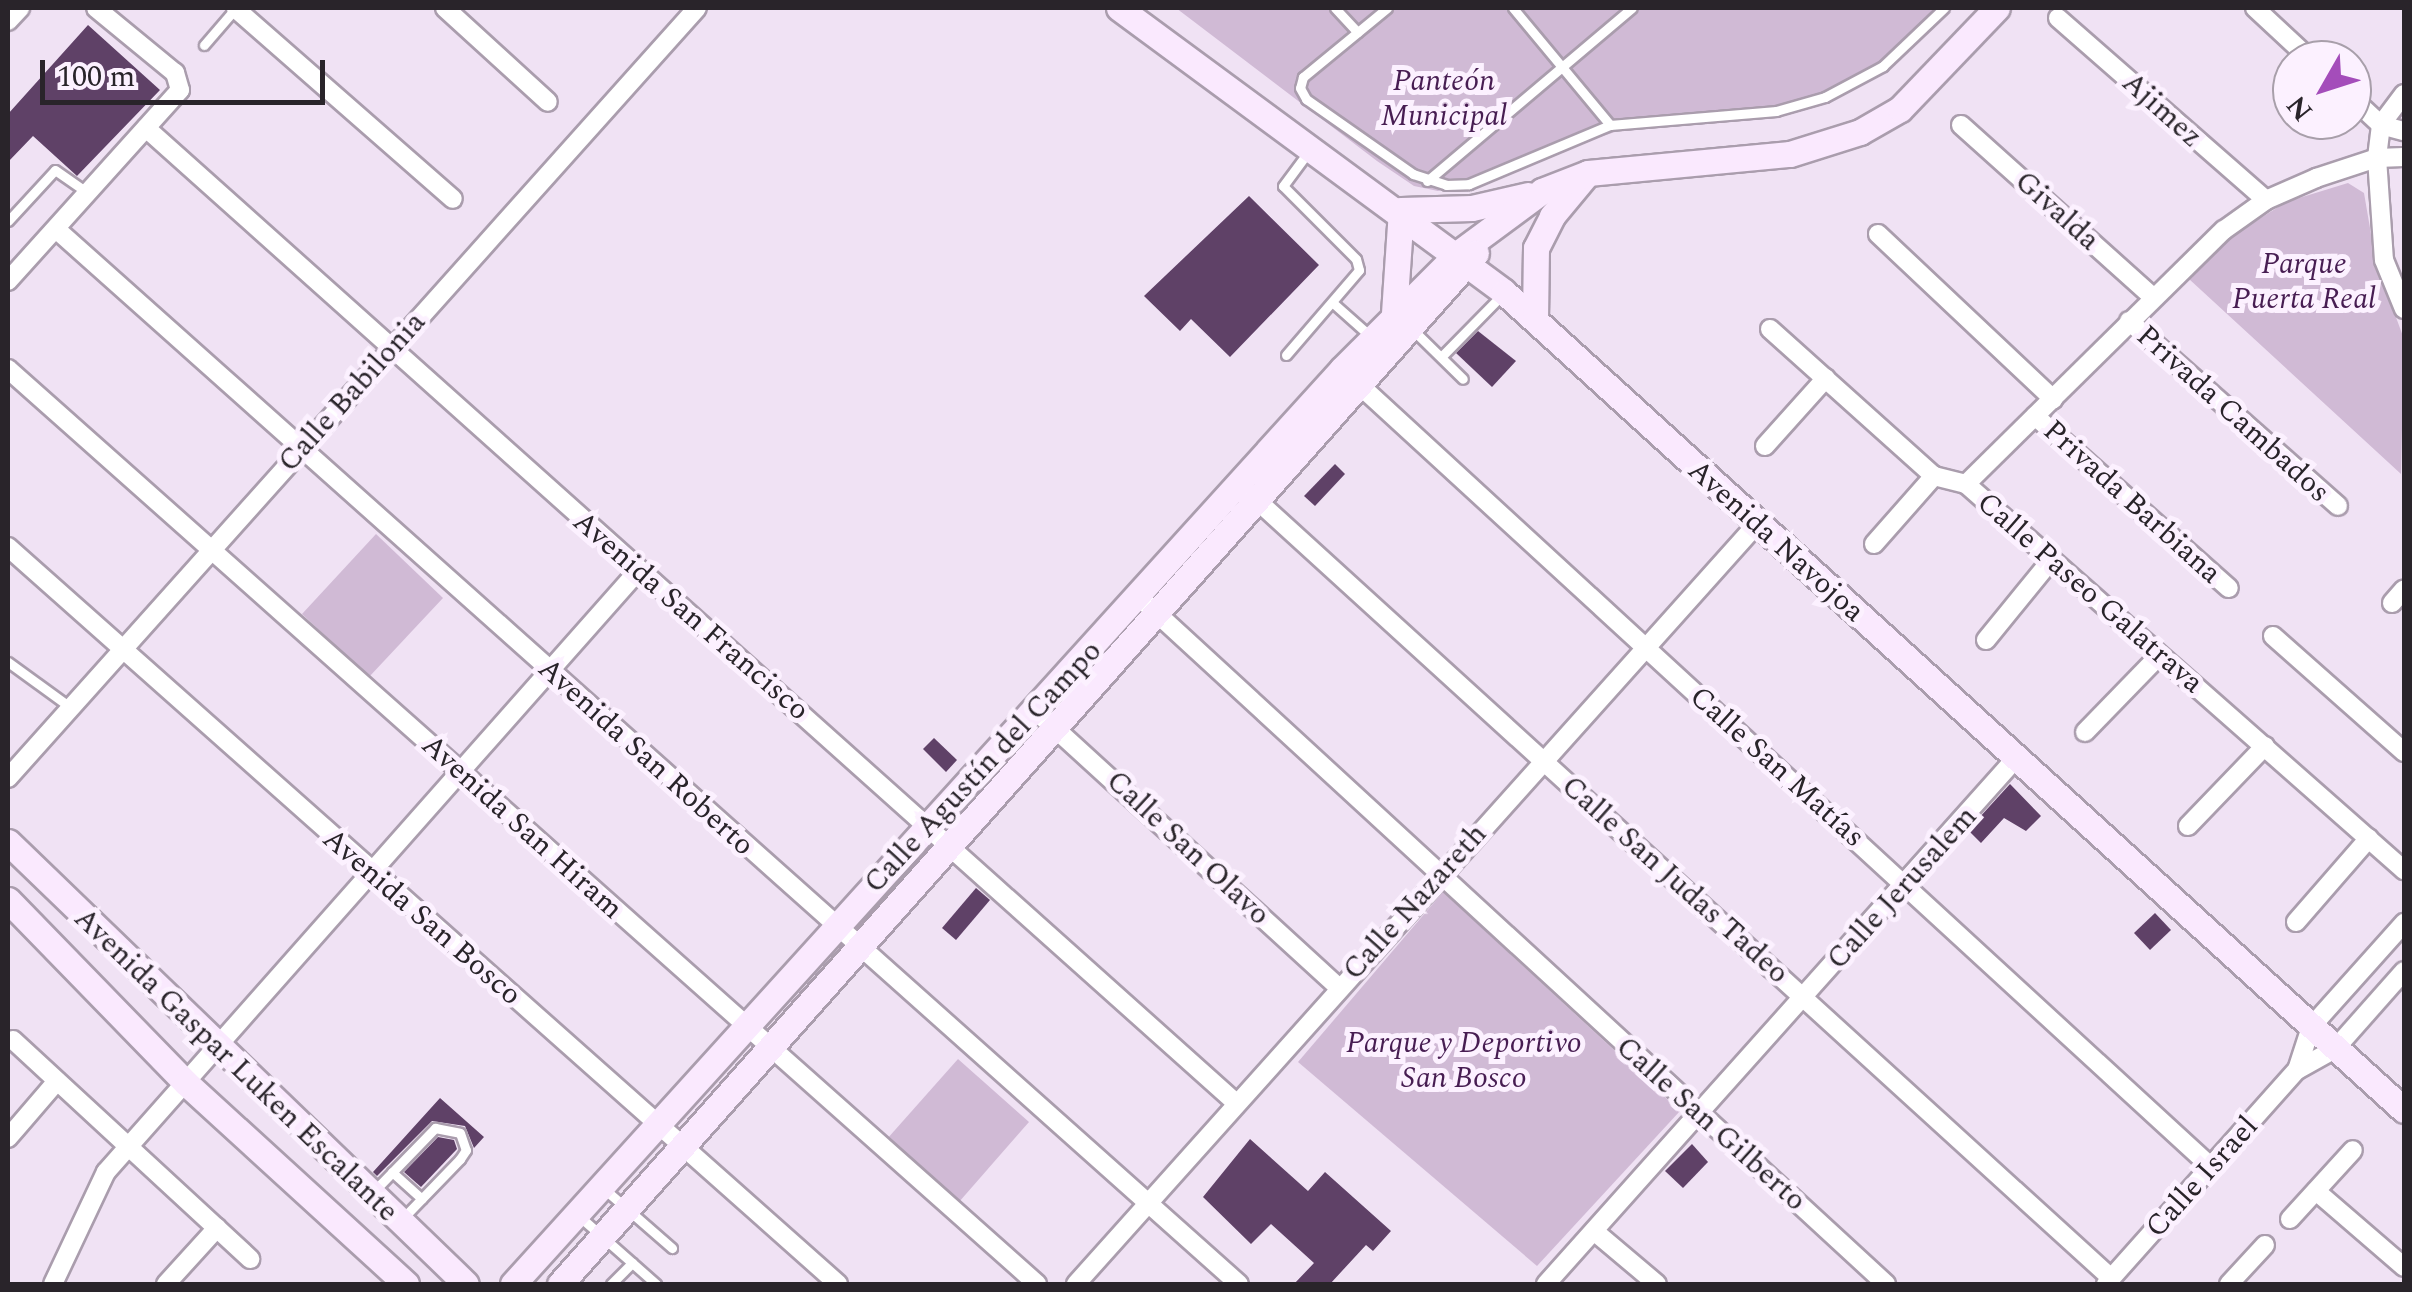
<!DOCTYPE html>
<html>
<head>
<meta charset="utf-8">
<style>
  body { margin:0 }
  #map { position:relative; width:2412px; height:1292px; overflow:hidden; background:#f0e2f4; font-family:Spectral,serif }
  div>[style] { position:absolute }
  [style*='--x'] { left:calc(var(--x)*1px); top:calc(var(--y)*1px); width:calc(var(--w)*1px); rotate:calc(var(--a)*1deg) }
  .green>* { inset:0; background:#d0bad5 }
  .building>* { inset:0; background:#5f4167 }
  .roads { filter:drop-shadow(2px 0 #aa9dad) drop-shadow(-2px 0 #aa9dad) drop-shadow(0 2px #aa9dad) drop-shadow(0 -2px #aa9dad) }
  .lane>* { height:9px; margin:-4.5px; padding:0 4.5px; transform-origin:4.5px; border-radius:4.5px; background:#fff }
  .street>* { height:18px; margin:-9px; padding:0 9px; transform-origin:9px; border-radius:9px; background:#fff }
  .secondary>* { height:25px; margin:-12.5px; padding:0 12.5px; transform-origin:12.5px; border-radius:12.5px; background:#fae9fe }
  span { translate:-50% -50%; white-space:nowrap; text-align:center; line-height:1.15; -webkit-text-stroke:10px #fcf1ff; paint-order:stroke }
  .park-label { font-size:30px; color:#471d52; font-style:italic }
  .street-label { font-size:30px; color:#29242a }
  .frame { position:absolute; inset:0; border:10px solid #29242a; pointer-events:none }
  .north { position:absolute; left:2272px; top:40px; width:100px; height:100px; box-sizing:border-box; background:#fcf1ff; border:2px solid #a89faa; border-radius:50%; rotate:231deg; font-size:28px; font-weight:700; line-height:40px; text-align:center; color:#29242a }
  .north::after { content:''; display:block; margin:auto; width:35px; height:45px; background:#a44dba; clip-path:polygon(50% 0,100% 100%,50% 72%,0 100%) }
  .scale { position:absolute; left:40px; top:60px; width:285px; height:45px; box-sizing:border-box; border:5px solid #29242a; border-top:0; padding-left:12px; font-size:30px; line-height:35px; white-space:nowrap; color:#29242a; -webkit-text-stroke:8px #fcf1ff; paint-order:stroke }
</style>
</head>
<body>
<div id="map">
  <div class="green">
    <div style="clip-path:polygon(1176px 8px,1943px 8px,1856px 86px,1814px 107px,1618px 131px,1438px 191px,1414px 186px,1377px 161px)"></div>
    <div style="clip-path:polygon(2348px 183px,2364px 193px,2376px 263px,2404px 339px,2401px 474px,2189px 279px,2231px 237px,2286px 202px)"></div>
    <div style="clip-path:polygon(376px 534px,443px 598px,369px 677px,302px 614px)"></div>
    <div style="clip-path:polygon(1443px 892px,1680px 1111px,1537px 1266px,1298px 1062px)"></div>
    <div style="clip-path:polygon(958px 1059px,1029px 1122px,959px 1202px,887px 1139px)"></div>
  </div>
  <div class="building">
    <div style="clip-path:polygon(88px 25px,160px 90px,77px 176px,33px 136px,8px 162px,8px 114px)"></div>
    <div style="clip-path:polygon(1249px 196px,1319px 265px,1230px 357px,1191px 319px,1180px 331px,1144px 296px)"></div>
    <div style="clip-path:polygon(1478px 331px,1516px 361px,1492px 387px,1456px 353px)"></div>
    <div style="clip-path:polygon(1335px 464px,1345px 474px,1315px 506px,1304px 496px)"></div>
    <div style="clip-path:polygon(934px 738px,957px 760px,946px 772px,923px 749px)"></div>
    <div style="clip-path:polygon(2010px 784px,2041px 816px,2026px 831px,2004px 818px,1981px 843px,1968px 830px)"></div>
    <div style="clip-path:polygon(976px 888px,990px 900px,956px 940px,942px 928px)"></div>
    <div style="clip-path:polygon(2155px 913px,2171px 930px,2150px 950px,2134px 933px)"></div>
    <div style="clip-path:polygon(440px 1098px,484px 1137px,474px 1148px,465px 1126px,432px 1121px,377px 1176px,373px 1172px)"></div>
    <div style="clip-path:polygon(438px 1137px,454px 1140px,457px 1149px,421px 1187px,404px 1172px)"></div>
    <div style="clip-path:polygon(1250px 1139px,1308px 1191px,1325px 1172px,1391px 1231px,1373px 1251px,1366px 1245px,1330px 1284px,1294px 1284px,1314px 1263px,1271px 1224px,1251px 1244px,1203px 1197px)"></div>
    <div style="clip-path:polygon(1692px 1144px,1708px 1162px,1683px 1188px,1665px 1171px)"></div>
  </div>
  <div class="roads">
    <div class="lane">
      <div style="--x:1335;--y:8;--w:33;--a:47"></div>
      <div style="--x:1387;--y:8;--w:109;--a:140.6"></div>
      <div style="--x:1303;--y:77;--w:11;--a:105"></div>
      <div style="--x:1300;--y:88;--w:13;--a:61"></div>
      <div style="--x:1306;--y:99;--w:131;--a:35"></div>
      <div style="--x:1413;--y:174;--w:35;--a:18"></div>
      <div style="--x:1446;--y:185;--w:23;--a:-2"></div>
      <div style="--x:1469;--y:184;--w:153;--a:-22.7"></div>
      <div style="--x:1610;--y:125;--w:167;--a:-4.8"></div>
      <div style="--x:1776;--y:111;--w:51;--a:-15.9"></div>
      <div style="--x:1825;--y:97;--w:66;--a:-28.1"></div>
      <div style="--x:1883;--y:66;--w:84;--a:-43.6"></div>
      <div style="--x:1513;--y:8;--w:152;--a:50.3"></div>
      <div style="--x:204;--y:45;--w:48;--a:-49.3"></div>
      <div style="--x:1427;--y:181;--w:268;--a:-40.2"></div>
      <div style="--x:8;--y:221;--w:69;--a:-47.3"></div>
      <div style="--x:55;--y:170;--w:40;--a:34.9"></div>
      <div style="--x:1333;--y:303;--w:48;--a:41.6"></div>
      <div style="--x:1412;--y:329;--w:71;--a:44.4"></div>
      <div style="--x:1286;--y:355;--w:112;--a:-49.3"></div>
      <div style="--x:1359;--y:270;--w:11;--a:-105"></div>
      <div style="--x:1356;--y:259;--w:103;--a:-135"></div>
      <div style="--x:1283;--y:186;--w:44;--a:-53.4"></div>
      <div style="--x:1441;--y:357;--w:87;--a:-45.5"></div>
      <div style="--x:8;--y:662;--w:77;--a:36"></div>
      <div style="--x:392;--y:1172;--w:40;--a:42"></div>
      <div style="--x:602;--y:1187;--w:93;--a:41.1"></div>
      <div style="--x:374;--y:1191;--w:88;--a:-45.9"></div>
      <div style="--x:435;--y:1128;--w:25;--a:11"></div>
      <div style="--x:460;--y:1133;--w:18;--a:71"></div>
      <div style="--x:466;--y:1150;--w:11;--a:124"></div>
      <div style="--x:460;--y:1159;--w:85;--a:134"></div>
      <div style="--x:579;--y:1216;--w:103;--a:41.4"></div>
      <div style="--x:611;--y:1284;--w:30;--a:-45"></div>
    </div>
    <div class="street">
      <div style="--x:445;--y:8;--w:139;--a:42.4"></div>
      <div style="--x:2255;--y:8;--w:76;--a:42.9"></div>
      <div style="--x:236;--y:9;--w:288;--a:41.2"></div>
      <div style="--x:2058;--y:18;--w:276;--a:41.2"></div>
      <div style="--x:8;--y:21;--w:18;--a:-47"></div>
      <div style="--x:2404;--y:94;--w:39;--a:127"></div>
      <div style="--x:2381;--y:125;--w:33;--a:97"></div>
      <div style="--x:2377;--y:158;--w:102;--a:86.1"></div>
      <div style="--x:2384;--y:260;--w:53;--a:67.8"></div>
      <div style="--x:2352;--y:98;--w:40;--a:43"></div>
      <div style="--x:2381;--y:125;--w:24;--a:15"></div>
      <div style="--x:1961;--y:125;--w:258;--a:41.9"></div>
      <div style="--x:146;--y:128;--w:1462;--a:41.81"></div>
      <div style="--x:56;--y:229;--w:1585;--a:41.73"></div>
      <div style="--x:1878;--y:234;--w:241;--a:43.3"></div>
      <div style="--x:8;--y:281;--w:257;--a:-48"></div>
      <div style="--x:180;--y:90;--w:18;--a:-106"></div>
      <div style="--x:175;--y:73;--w:102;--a:-140.6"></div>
      <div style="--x:2129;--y:321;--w:279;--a:41.5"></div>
      <div style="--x:1770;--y:329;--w:220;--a:41.9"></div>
      <div style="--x:1934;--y:476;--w:33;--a:14"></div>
      <div style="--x:1966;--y:484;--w:584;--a:41.39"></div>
      <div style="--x:8;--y:369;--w:1377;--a:41.64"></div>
      <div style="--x:1353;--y:379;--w:1165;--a:42.56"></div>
      <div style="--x:2035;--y:416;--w:259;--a:41.6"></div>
      <div style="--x:1765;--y:446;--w:91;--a:-48.1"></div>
      <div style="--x:1966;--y:484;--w:362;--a:-44.6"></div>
      <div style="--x:2224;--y:230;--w:52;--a:-35.5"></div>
      <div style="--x:2266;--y:200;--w:55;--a:-23.7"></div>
      <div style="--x:2316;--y:178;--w:64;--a:-18.2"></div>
      <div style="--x:2377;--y:158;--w:27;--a:-2"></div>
      <div style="--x:1250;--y:494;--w:1164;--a:42.32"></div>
      <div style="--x:1874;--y:544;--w:91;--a:-48.6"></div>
      <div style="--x:8;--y:547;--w:1110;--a:41.6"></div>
      <div style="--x:1139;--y:597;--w:1015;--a:42.6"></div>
      <div style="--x:2392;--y:603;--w:18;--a:-49"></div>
      <div style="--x:2273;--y:636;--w:175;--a:41.5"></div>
      <div style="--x:1986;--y:640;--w:104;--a:-50.8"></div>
      <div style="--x:1036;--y:711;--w:409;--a:42.4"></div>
      <div style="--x:2085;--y:732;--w:107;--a:-45.8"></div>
      <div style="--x:8;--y:778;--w:1033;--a:-48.18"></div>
      <div style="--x:2188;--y:826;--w:111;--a:-46.1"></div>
      <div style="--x:2296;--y:922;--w:111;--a:-49"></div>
      <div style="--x:13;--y:1040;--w:323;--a:42.7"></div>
      <div style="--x:2297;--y:1070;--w:45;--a:-72"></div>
      <div style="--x:2311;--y:1027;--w:140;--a:-48.2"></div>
      <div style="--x:8;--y:1138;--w:75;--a:-49.3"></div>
      <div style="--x:2316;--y:1191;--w:116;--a:40.8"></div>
      <div style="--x:2290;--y:1219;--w:93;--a:-47.6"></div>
      <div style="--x:1594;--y:1231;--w:82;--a:40.1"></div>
      <div style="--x:53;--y:1284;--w:124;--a:-64.7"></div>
      <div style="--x:106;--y:1172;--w:803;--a:-48.49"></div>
      <div style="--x:166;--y:1284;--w:76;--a:-47.7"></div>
      <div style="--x:1076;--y:1284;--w:1020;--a:-48.14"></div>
      <div style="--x:1546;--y:1284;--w:705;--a:-48.22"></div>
      <div style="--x:2106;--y:1284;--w:287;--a:-48.3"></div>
      <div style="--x:2297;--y:1070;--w:43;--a:-28.9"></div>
      <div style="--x:2335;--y:1049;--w:104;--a:-48.5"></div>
      <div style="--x:2229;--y:1284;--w:53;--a:-47.3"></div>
    </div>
    <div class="secondary">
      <div style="--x:1119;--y:8;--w:478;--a:36.4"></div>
      <div style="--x:1504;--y:292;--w:1216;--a:42.27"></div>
      <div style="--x:1394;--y:313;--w:103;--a:-86.1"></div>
      <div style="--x:1401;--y:210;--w:71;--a:-1.6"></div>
      <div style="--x:1472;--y:208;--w:57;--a:-13.1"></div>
      <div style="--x:1535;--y:319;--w:71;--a:-89.2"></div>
      <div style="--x:1536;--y:248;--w:36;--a:-63"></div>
      <div style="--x:1552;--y:216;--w:53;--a:-50.3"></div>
      <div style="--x:8;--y:842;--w:636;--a:43.98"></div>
      <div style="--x:8;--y:900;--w:255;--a:45.8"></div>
      <div style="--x:186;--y:1083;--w:298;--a:42.4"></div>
      <div style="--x:513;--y:1284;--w:1235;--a:-47.82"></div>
      <div style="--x:1342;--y:369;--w:163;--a:-45"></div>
      <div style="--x:1457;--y:254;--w:106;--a:-36.5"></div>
      <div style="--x:1542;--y:191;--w:49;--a:-21.4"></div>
      <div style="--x:1588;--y:173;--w:203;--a:-5.4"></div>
      <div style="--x:1790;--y:154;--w:73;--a:-17.4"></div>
      <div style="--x:1860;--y:132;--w:46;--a:-29.9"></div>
      <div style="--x:1900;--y:109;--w:140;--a:-46.2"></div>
      <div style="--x:560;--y:1284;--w:1379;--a:-48.38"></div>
    </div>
  </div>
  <div class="park-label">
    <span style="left:1444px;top:98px">Panteón<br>Municipal</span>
    <span style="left:2304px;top:281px">Parque<br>Puerta Real</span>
    <span style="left:1464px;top:1060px">Parque y Deportivo<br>San Bosco</span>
  </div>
  <div class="street-label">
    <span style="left:2162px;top:110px;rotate:42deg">Ajimez</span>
    <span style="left:2057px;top:211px;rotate:42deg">Givalda</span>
    <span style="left:352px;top:392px;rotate:-48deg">Calle Babilonia</span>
    <span style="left:2233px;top:414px;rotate:42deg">Privada Cambados</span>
    <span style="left:2132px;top:502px;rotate:42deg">Privada Barbiana</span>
    <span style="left:1776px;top:541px;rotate:42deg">Avenida Navojoa</span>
    <span style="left:2090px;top:593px;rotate:41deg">Calle Paseo Galatrava</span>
    <span style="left:691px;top:616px;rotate:41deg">Avenida San Francisco</span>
    <span style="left:646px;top:757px;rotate:42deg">Avenida San Roberto</span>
    <span style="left:983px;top:767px;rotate:-47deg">Calle Agustín del Campo</span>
    <span style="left:1777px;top:767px;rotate:42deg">Calle San Matías</span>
    <span style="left:522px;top:827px;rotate:42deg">Avenida San Hiram</span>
    <span style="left:1188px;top:848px;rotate:43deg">Calle San Olavo</span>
    <span style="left:1675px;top:880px;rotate:42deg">Calle San Judas Tadeo</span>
    <span style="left:1902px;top:888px;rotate:-48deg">Calle Jerusalem</span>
    <span style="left:1415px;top:902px;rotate:-48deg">Calle Nazareth</span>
    <span style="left:422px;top:917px;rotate:41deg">Avenida San Bosco</span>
    <span style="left:236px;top:1065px;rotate:44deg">Avenida Gaspar Luken Escalante</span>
    <span style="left:1711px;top:1124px;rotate:42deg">Calle San Gilberto</span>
    <span style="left:2202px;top:1177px;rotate:-48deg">Calle Israel</span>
  </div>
  <div class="frame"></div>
  <div class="north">N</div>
  <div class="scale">100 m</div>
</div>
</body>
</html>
